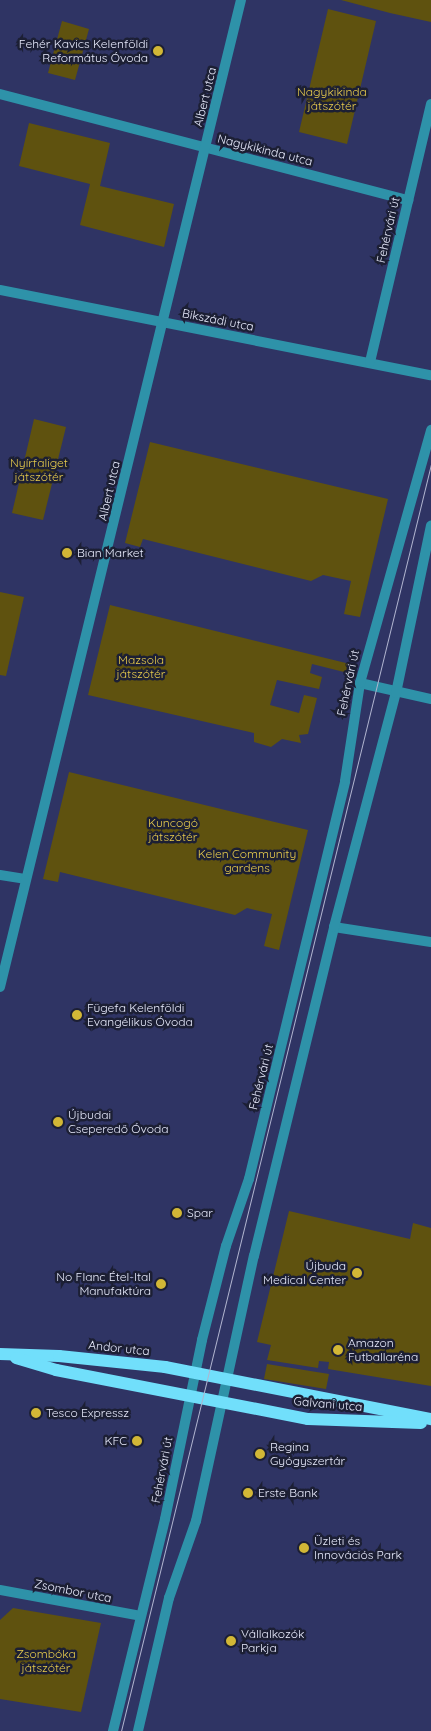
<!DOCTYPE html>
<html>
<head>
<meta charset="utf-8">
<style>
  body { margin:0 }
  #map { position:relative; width:431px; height:1731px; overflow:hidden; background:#2f3464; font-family:Quicksand,sans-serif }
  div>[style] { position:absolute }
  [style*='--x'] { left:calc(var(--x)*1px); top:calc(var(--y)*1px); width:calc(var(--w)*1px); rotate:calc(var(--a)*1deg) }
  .green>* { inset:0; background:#5f520f }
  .minor>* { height:10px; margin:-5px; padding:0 5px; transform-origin:5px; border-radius:5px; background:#2e92a9 }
  .tertiary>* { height:10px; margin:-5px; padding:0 5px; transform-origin:5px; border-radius:5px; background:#2e92a9 }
  .primary>* { height:12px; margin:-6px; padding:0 6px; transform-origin:6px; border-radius:6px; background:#71dffb }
  .tram>* { height:1px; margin:-0.5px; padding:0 0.5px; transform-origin:0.5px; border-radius:0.5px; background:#b0b4cf }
  .dots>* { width:14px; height:14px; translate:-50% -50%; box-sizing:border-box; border:2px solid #1c1f34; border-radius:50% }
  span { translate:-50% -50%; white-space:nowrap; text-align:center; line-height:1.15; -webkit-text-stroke:5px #1c1f34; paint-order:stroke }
  .poi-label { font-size:12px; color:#e7eafc }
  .right { translate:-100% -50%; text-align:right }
  .left { translate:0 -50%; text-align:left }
  .park-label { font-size:12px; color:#e7cb4d }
  .street-label { font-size:12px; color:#e7eafc }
</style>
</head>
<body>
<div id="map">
  <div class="green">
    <div style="clip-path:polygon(341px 0,431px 0,431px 22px,390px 13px)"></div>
    <div style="clip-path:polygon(328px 9px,376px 21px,347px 144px,299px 132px)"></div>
    <div style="clip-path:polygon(62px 21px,89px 29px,75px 80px,48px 73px)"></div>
    <div style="clip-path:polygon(29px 123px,110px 143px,100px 186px,174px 204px,164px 247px,80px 225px,90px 184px,19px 166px)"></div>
    <div style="clip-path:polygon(34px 419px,66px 427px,43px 520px,12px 513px)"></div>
    <div style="clip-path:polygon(150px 442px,388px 499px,360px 617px,344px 614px,351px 581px,323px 575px,311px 581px,143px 539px,140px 547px,125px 543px)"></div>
    <div style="clip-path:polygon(0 592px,24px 597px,6px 676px,0 675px)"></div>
    <div style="clip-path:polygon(110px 605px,350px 664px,348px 673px,312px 664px,310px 673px,322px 677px,319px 689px,277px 680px,270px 705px,299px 713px,304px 695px,317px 698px,308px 734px,299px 735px,301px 743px,282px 739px,271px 747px,254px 742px,254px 733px,88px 695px)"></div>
    <div style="clip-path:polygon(69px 772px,308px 830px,279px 950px,264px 946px,272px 914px,247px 908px,235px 915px,60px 872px,58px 882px,43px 879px)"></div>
    <div style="clip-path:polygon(289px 1211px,410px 1239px,413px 1223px,431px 1228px,431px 1386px,328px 1369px,329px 1362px,319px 1361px,318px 1368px,267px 1360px,271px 1345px,257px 1342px)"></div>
    <div style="clip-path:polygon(267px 1364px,329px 1374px,326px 1389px,264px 1379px)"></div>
    <div style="clip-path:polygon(13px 1608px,101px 1623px,81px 1712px,0 1699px,0 1620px)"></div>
  </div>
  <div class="minor">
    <div style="--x:0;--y:94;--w:422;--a:14.6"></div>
    <div style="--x:0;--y:290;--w:439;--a:11.2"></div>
    <div style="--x:370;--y:362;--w:265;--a:-76.7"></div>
    <div style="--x:360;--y:683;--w:73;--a:12.7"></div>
    <div style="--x:0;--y:875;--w:25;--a:9"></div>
    <div style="--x:334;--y:927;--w:98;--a:8.8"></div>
    <div style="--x:0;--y:987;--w:1016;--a:-76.28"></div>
    <div style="--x:0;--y:1590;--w:143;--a:10.4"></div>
  </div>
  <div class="tertiary">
    <div style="--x:113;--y:1731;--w:218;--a:-76.2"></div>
    <div style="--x:165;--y:1519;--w:183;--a:-78.3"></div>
    <div style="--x:202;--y:1340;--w:97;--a:-75.7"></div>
    <div style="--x:226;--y:1246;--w:71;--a:-71.1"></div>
    <div style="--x:249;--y:1179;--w:409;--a:-76.4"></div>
    <div style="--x:345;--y:781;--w:99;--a:-81.3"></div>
    <div style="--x:360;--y:683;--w:263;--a:-74.3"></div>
    <div style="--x:138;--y:1731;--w:137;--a:-76.9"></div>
    <div style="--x:169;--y:1598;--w:82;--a:-70.7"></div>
    <div style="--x:196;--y:1521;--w:271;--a:-77.7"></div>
    <div style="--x:254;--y:1256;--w:339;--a:-76.3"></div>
    <div style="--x:334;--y:927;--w:242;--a:-75.2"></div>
    <div style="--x:396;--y:693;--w:171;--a:-78.2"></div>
  </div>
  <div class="primary">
    <div style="--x:0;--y:1354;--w:59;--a:1.9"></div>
    <div style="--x:59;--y:1356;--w:107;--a:5.9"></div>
    <div style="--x:165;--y:1367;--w:271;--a:11.1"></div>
    <div style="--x:16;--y:1358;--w:42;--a:16.7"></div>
    <div style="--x:56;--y:1370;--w:257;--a:11"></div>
    <div style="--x:308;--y:1419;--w:113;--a:2"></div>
  </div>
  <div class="tram">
    <div style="--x:121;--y:1731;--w:1304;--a:-76.25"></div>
  </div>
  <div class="dots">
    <div style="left:158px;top:51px;background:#d2b736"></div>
    <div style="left:67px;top:553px;background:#d2b736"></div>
    <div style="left:77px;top:1015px;background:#d2b736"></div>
    <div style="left:58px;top:1122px;background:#d2b736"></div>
    <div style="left:177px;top:1213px;background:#d2b736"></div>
    <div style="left:357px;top:1273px;background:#d2b736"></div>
    <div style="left:161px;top:1284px;background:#d2b736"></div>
    <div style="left:338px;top:1350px;background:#d2b736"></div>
    <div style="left:36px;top:1413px;background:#d2b736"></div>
    <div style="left:137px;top:1441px;background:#d2b736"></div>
    <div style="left:260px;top:1454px;background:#d2b736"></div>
    <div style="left:248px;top:1493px;background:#d2b736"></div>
    <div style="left:304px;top:1548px;background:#d2b736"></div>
    <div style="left:231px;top:1641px;background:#d2b736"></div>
  </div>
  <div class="poi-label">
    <span class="right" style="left:148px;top:51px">Fehér Kavics Kelenföldi<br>Református Óvoda</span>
    <span class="left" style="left:77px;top:553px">Bian Market</span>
    <span class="left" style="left:87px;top:1015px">Fügefa Kelenföldi<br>Evangélikus Óvoda</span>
    <span class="left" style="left:68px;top:1122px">Újbudai<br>Cseperedő Óvoda</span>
    <span class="left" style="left:187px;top:1213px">Spar</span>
    <span class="right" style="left:346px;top:1273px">Újbuda<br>Medical Center</span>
    <span class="right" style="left:151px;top:1284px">No Flanc Étel-Ital<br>Manufaktúra</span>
    <span class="left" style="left:348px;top:1350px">Amazon<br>Futballaréna</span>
    <span class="left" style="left:46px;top:1413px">Tesco Expressz</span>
    <span class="right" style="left:127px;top:1441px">KFC</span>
    <span class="left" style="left:270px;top:1454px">Regina<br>Gyógyszertár</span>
    <span class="left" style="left:258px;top:1493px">Erste Bank</span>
    <span class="left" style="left:314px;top:1548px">Üzleti és<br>Innovációs Park</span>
    <span class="left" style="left:241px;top:1641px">Vállalkozók<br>Parkja</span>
  </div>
  <div class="park-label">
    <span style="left:332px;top:99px">Nagykikinda<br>játszótér</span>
    <span style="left:39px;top:470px">Nyírfaliget<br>játszótér</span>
    <span style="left:141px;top:667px">Mazsola<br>játszótér</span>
    <span style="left:173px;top:830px">Kuncogó<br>játszótér</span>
    <span style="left:247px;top:861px">Kelen Community<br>gardens</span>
    <span style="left:46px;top:1661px">Zsombóka<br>játszótér</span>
  </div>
  <div class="street-label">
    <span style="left:205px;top:97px;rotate:-76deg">Albert utca</span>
    <span style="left:265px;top:150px;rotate:14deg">Nagykikinda utca</span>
    <span style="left:388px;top:230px;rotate:-77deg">Fehérvári út</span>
    <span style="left:218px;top:320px;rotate:11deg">Bikszádi utca</span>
    <span style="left:109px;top:491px;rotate:-77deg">Albert utca</span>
    <span style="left:348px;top:683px;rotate:-78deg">Fehérvári út</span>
    <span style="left:261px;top:1077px;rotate:-76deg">Fehérvári út</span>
    <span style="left:119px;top:1348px;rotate:6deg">Andor utca</span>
    <span style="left:328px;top:1404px;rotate:5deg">Galvani utca</span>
    <span style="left:162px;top:1470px;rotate:-79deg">Fehérvári út</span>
    <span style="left:73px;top:1591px;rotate:11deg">Zsombor utca</span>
  </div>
</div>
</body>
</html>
